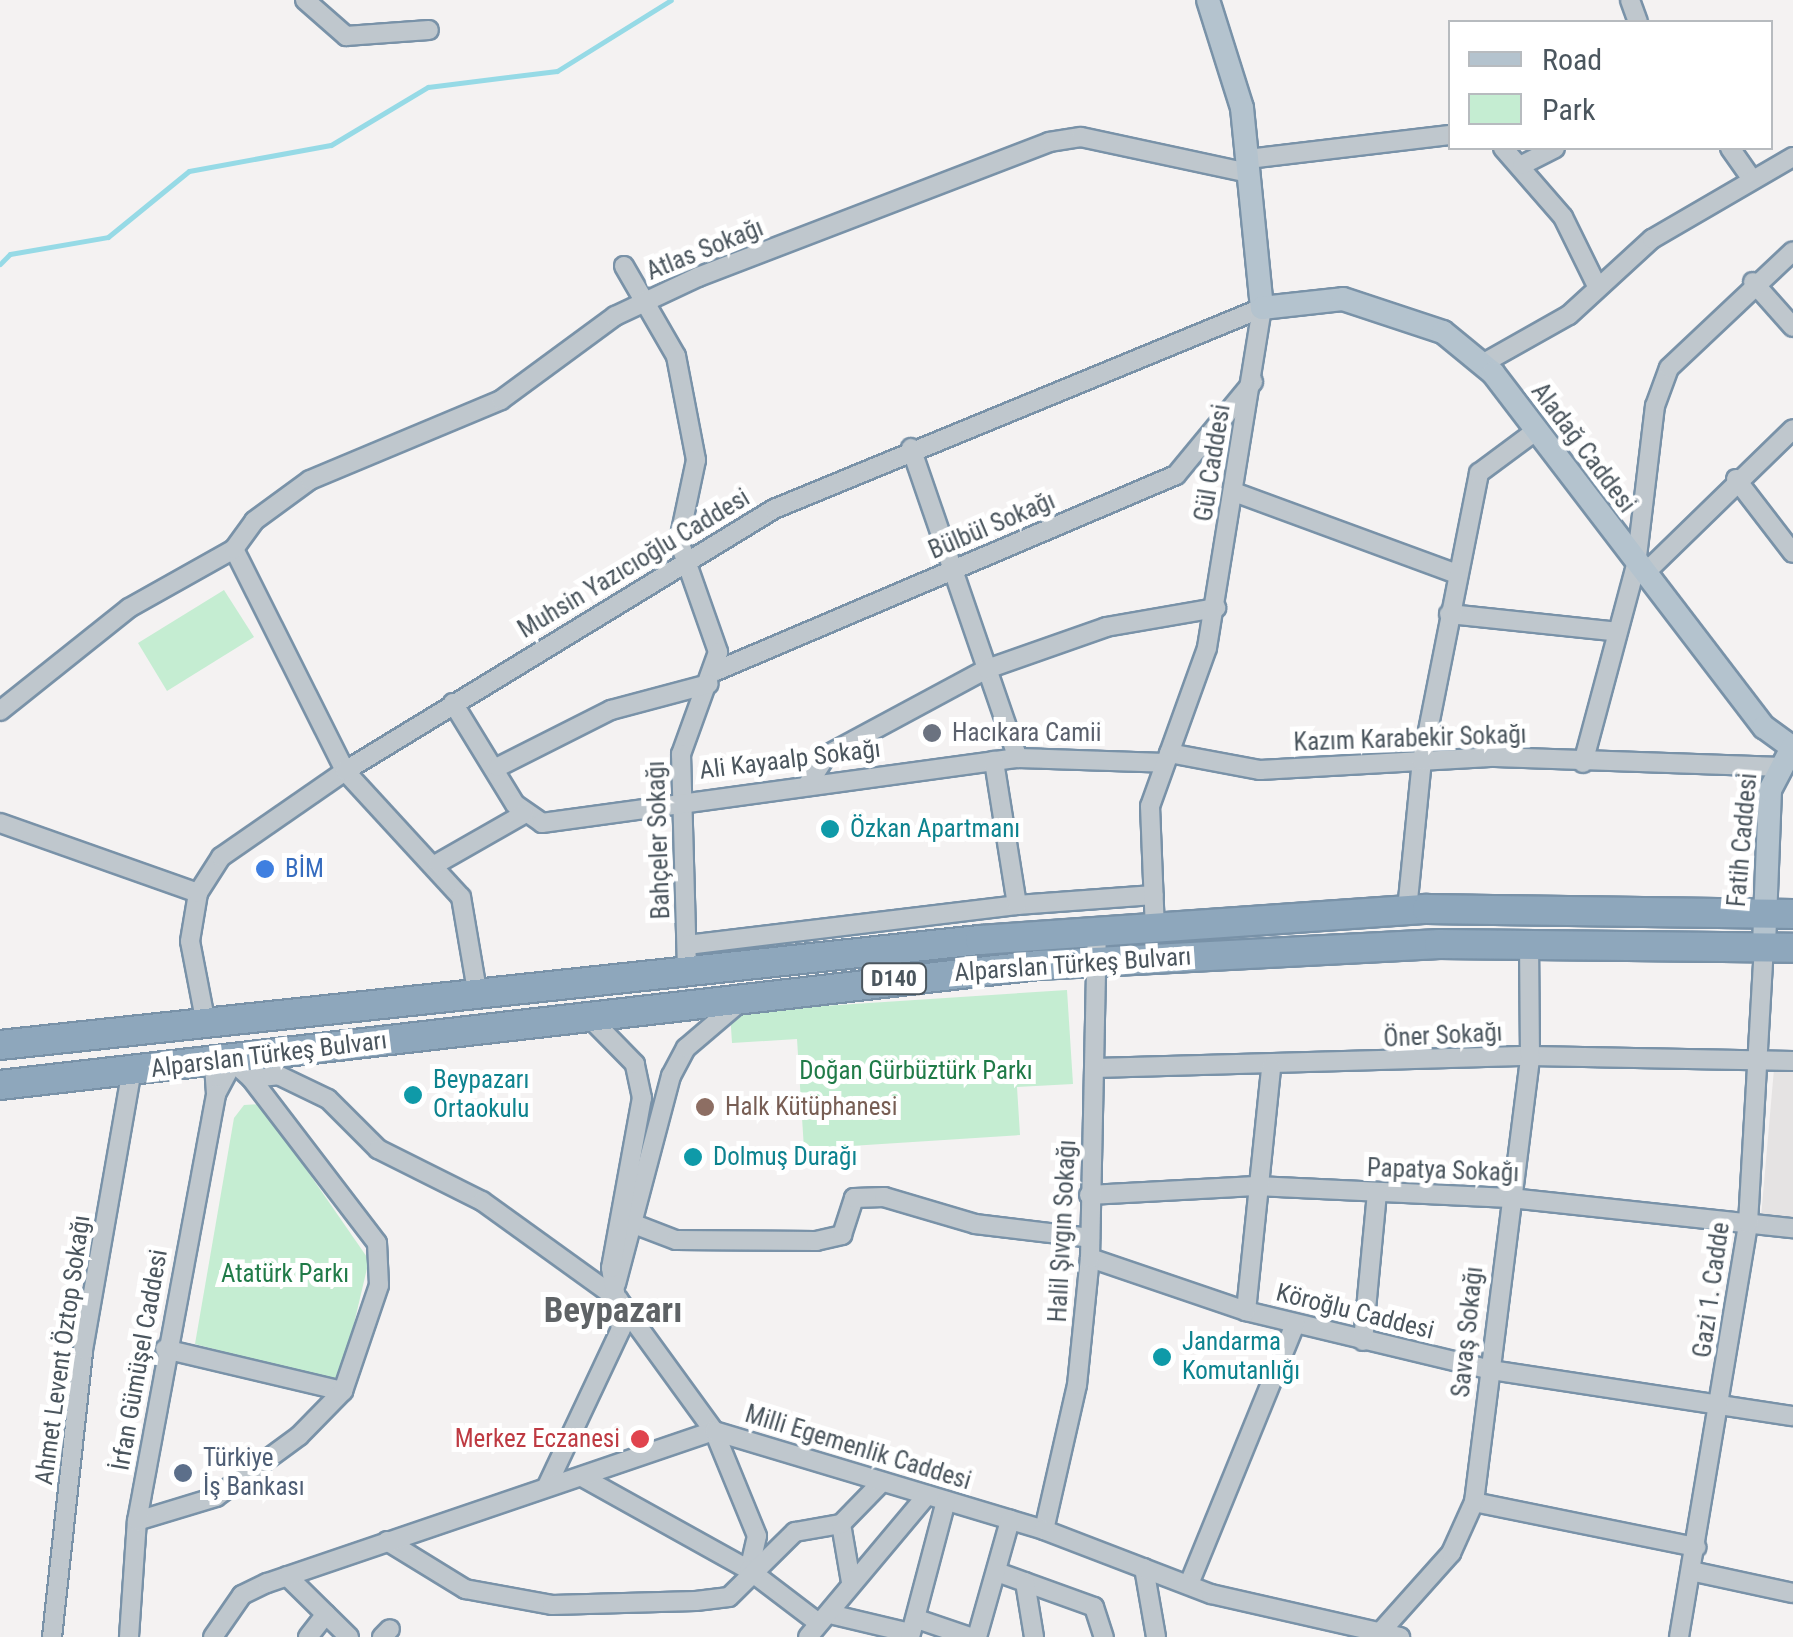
<!DOCTYPE html>
<html>
<head>
<meta charset="utf-8">
<style>
  body { margin:0 }
  #map { position:relative; width:1793px; height:1637px; overflow:hidden; background:#f4f2f2; font-family:"Roboto Condensed",sans-serif }
  div>[style] { position:absolute }
  [style*='--x'] { left:calc(var(--x)*1px); top:calc(var(--y)*1px); width:calc(var(--w)*1px); rotate:calc(var(--a)*1deg) }
  .education>* { inset:0; background:#e5e3e3 }
  .green>* { inset:0; background:#c5edd2 }
  .stream>* { height:5px; margin:-2.5px; padding:0 2.5px; transform-origin:2.5px; border-radius:2.5px; background:#96dae6 }
  .roads { filter:drop-shadow(2px 0 #7992a8) drop-shadow(-2px 0 #7992a8) drop-shadow(0 2px #7992a8) drop-shadow(0 -2px #7992a8) }
  .minor>* { height:18px; margin:-9px; padding:0 9px; transform-origin:9px; border-radius:9px; background:#bfc7cd }
  .major>* { height:22px; margin:-11px; padding:0 11px; transform-origin:11px; border-radius:11px; background:#b4c3ce }
  .highway>* { height:28px; margin:-14px; padding:0 14px; transform-origin:14px; border-radius:14px; background:#8ea7bc }
  .dots>* { width:28px; height:28px; translate:-50% -50%; box-sizing:border-box; border:5px solid #fff; border-radius:50% }
  span { translate:-50% -50%; white-space:nowrap; text-align:center; line-height:1.15; -webkit-text-stroke:10px #fff; paint-order:stroke }
  .shield-label span { padding:2px 8px; background:#fff; border:2px solid; border-radius:8px; -webkit-text-stroke-width:0 }
  .shield-label { font-size:22px; color:#4b565e; font-weight:700 }
  .street-label { font-size:25px; color:#4b565e }
  .worship-label { font-size:25px; color:#5b616d }
  .left { translate:0 -50%; text-align:left }
  .culture-label { font-size:25px; color:#0d838f }
  .shop-label { font-size:25px; color:#366cbe }
  .park-label { font-size:25px; color:#207b48 }
  .education-label { font-size:25px; color:#785e54 }
  .health-label { font-size:25px; color:#be3a42 }
  .right { translate:-100% -50%; text-align:right }
  .service-label { font-size:25px; color:#4e5e75 }
  .district-label { font-size:35px; color:#5f6366; font-weight:700 }
  .legend { position:absolute; left:1448px; top:20px; width:325px; height:130px; box-sizing:border-box; background:#fff; border:2px solid #b7bbbf; margin:0; padding:12px 18px; list-style:none; font-size:30px; color:#4b565e }
  .legend li { display:flex; align-items:center; gap:20px; height:50px }
  .legend b { width:50px; border:2px solid #b7bbbf }
</style>
</head>
<body>
<div id="map">
  <div class="education">
    <div style="clip-path:polygon(1774px 1069px,1793px 1070px,1793px 1220px,1761px 1217px)"></div>
  </div>
  <div class="green">
    <div style="clip-path:polygon(224px 590px,254px 637px,167px 691px,138px 643px)"></div>
    <div style="clip-path:polygon(1067px 990px,1073px 1084px,1017px 1087px,1020px 1135px,804px 1149px,797px 1039px,732px 1043px,730px 1012px)"></div>
    <div style="clip-path:polygon(261px 1104px,369px 1260px,340px 1383px,195px 1344px,234px 1118px,244px 1105px)"></div>
  </div>
  <div class="stream">
    <div style="--x:0;--y:264;--w:14;--a:-45"></div>
    <div style="--x:10;--y:254;--w:99;--a:-9.8"></div>
    <div style="--x:108;--y:237;--w:104;--a:-39.2"></div>
    <div style="--x:189;--y:171;--w:144;--a:-10.4"></div>
    <div style="--x:331;--y:145;--w:113;--a:-30.9"></div>
    <div style="--x:428;--y:87;--w:130;--a:-7.1"></div>
    <div style="--x:557;--y:71;--w:134;--a:-31.9"></div>
  </div>
  <div class="roads">
    <div class="minor">
      <div style="--x:305;--y:0;--w:55;--a:41.3"></div>
      <div style="--x:346;--y:36;--w:83;--a:-4.1"></div>
      <div style="--x:1630;--y:0;--w:23;--a:70"></div>
      <div style="--x:1503;--y:148;--w:91;--a:49"></div>
      <div style="--x:1563;--y:217;--w:79;--a:63.8"></div>
      <div style="--x:1730;--y:148;--w:35;--a:55"></div>
      <div style="--x:1248;--y:159;--w:203;--a:-6.8"></div>
      <div style="--x:1522;--y:165;--w:37;--a:-27"></div>
      <div style="--x:624;--y:266;--w:104;--a:60"></div>
      <div style="--x:676;--y:356;--w:106;--a:79.1"></div>
      <div style="--x:696;--y:460;--w:83;--a:101.9"></div>
      <div style="--x:679;--y:541;--w:118;--a:70.6"></div>
      <div style="--x:718;--y:652;--w:109;--a:109.9"></div>
      <div style="--x:681;--y:754;--w:215;--a:88.4"></div>
      <div style="--x:1753;--y:282;--w:60;--a:48.4"></div>
      <div style="--x:1482;--y:364;--w:100;--a:-29.4"></div>
      <div style="--x:1569;--y:315;--w:113;--a:-42.5"></div>
      <div style="--x:1652;--y:239;--w:163;--a:-30.2"></div>
      <div style="--x:911;--y:448;--w:328;--a:71"></div>
      <div style="--x:1736;--y:479;--w:93;--a:52.4"></div>
      <div style="--x:1234;--y:492;--w:238;--a:20.2"></div>
      <div style="--x:234;--y:549;--w:248;--a:63.4"></div>
      <div style="--x:345;--y:771;--w:171;--a:47.4"></div>
      <div style="--x:461;--y:897;--w:95;--a:80.3"></div>
      <div style="--x:1643;--y:575;--w:209;--a:-44.2"></div>
      <div style="--x:1449;--y:614;--w:164;--a:6"></div>
      <div style="--x:716;--y:671;--w:500;--a:-23.08"></div>
      <div style="--x:1176;--y:475;--w:121;--a:-50.4"></div>
      <div style="--x:453;--y:703;--w:119;--a:58.5"></div>
      <div style="--x:515;--y:804;--w:33;--a:35"></div>
      <div style="--x:542;--y:823;--w:480;--a:-7.8"></div>
      <div style="--x:1018;--y:758;--w:147;--a:1.9"></div>
      <div style="--x:0;--y:711;--w:165;--a:-38.6"></div>
      <div style="--x:129;--y:608;--w:120;--a:-29.3"></div>
      <div style="--x:234;--y:549;--w:34;--a:-54"></div>
      <div style="--x:254;--y:521;--w:69;--a:-36.2"></div>
      <div style="--x:310;--y:480;--w:207;--a:-22.7"></div>
      <div style="--x:501;--y:400;--w:142;--a:-36.4"></div>
      <div style="--x:615;--y:316;--w:92;--a:-25.2"></div>
      <div style="--x:698;--y:277;--w:376;--a:-21"></div>
      <div style="--x:1049;--y:142;--w:32;--a:-9"></div>
      <div style="--x:1081;--y:137;--w:172;--a:12.1"></div>
      <div style="--x:1169;--y:753;--w:93;--a:10.6"></div>
      <div style="--x:1260;--y:770;--w:235;--a:-3.2"></div>
      <div style="--x:1495;--y:757;--w:280;--a:2"></div>
      <div style="--x:1583;--y:763;--w:205;--a:-75"></div>
      <div style="--x:1636;--y:565;--w:160;--a:-83.2"></div>
      <div style="--x:1655;--y:406;--w:40;--a:-69.8"></div>
      <div style="--x:1669;--y:368;--w:170;--a:-43.3"></div>
      <div style="--x:498;--y:767;--w:127;--a:-26.8"></div>
      <div style="--x:611;--y:710;--w:101;--a:-14.9"></div>
      <div style="--x:808;--y:784;--w:35;--a:-57"></div>
      <div style="--x:827;--y:755;--w:182;--a:-28.3"></div>
      <div style="--x:987;--y:669;--w:126;--a:-19.4"></div>
      <div style="--x:1106;--y:627;--w:112;--a:-9.8"></div>
      <div style="--x:0;--y:823;--w:210;--a:19.5"></div>
      <div style="--x:438;--y:863;--w:99;--a:-29.7"></div>
      <div style="--x:1017;--y:905;--w:137;--a:-4.2"></div>
      <div style="--x:1407;--y:910;--w:150;--a:-84.3"></div>
      <div style="--x:1422;--y:761;--w:294;--a:-78.8"></div>
      <div style="--x:1479;--y:473;--w:72;--a:-36.6"></div>
      <div style="--x:687;--y:945;--w:332;--a:-6.9"></div>
      <div style="--x:1017;--y:905;--w:146;--a:-99.1"></div>
      <div style="--x:205;--y:1019;--w:79;--a:-100.9"></div>
      <div style="--x:190;--y:941;--w:49;--a:-80.5"></div>
      <div style="--x:198;--y:893;--w:43;--a:-57.4"></div>
      <div style="--x:221;--y:857;--w:151;--a:-34.7"></div>
      <div style="--x:345;--y:771;--w:503;--a:-31.41"></div>
      <div style="--x:774;--y:509;--w:528;--a:-22.39"></div>
      <div style="--x:1262;--y:308;--w:344;--a:99.2"></div>
      <div style="--x:1207;--y:648;--w:168;--a:109.8"></div>
      <div style="--x:1150;--y:806;--w:122;--a:87.7"></div>
      <div style="--x:214;--y:1065;--w:29;--a:86"></div>
      <div style="--x:216;--y:1094;--w:36;--a:-62"></div>
      <div style="--x:233;--y:1062;--w:24;--a:42"></div>
      <div style="--x:251;--y:1078;--w:27;--a:-6"></div>
      <div style="--x:278;--y:1075;--w:55;--a:25.6"></div>
      <div style="--x:328;--y:1099;--w:71;--a:45"></div>
      <div style="--x:378;--y:1149;--w:116;--a:26.6"></div>
      <div style="--x:482;--y:1201;--w:168;--a:35.8"></div>
      <div style="--x:618;--y:1299;--w:163;--a:54"></div>
      <div style="--x:714;--y:1431;--w:113;--a:67.7"></div>
      <div style="--x:757;--y:1536;--w:35;--a:103"></div>
      <div style="--x:1095;--y:1068;--w:435;--a:-1.6"></div>
      <div style="--x:1530;--y:1056;--w:263;--a:1.1"></div>
      <div style="--x:1089;--y:1195;--w:167;--a:-3.1"></div>
      <div style="--x:1256;--y:1186;--w:254;--a:2.7"></div>
      <div style="--x:1510;--y:1198;--w:285;--a:6.1"></div>
      <div style="--x:634;--y:1224;--w:45;--a:20.9"></div>
      <div style="--x:676;--y:1240;--w:140;--a:0.4"></div>
      <div style="--x:816;--y:1241;--w:27;--a:-13"></div>
      <div style="--x:842;--y:1235;--w:39;--a:-72"></div>
      <div style="--x:854;--y:1198;--w:30;--a:-2"></div>
      <div style="--x:884;--y:1197;--w:95;--a:16.5"></div>
      <div style="--x:975;--y:1224;--w:116;--a:6.9"></div>
      <div style="--x:1090;--y:1258;--w:165;--a:18.8"></div>
      <div style="--x:1246;--y:1311;--w:252;--a:13.5"></div>
      <div style="--x:1491;--y:1370;--w:305;--a:8.7"></div>
      <div style="--x:616;--y:1284;--w:215;--a:-75.2"></div>
      <div style="--x:671;--y:1076;--w:32;--a:-62"></div>
      <div style="--x:686;--y:1048;--w:71;--a:-40.4"></div>
      <div style="--x:1246;--y:1311;--w:245;--a:-84.1"></div>
      <div style="--x:1363;--y:1341;--w:148;--a:-84.6"></div>
      <div style="--x:165;--y:1349;--w:183;--a:13.3"></div>
      <div style="--x:582;--y:1477;--w:191;--a:29.1"></div>
      <div style="--x:749;--y:1570;--w:84;--a:37.3"></div>
      <div style="--x:547;--y:1486;--w:174;--a:-64.8"></div>
      <div style="--x:621;--y:1329;--w:62;--a:-99.3"></div>
      <div style="--x:611;--y:1268;--w:173;--a:-79.7"></div>
      <div style="--x:642;--y:1098;--w:35;--a:-102"></div>
      <div style="--x:635;--y:1064;--w:66;--a:-134.4"></div>
      <div style="--x:1474;--y:1502;--w:227;--a:11.5"></div>
      <div style="--x:137;--y:1521;--w:83;--a:-16.9"></div>
      <div style="--x:216;--y:1497;--w:103;--a:-36.3"></div>
      <div style="--x:299;--y:1436;--w:63;--a:-45.6"></div>
      <div style="--x:343;--y:1391;--w:112;--a:-71.2"></div>
      <div style="--x:379;--y:1285;--w:42;--a:-92.7"></div>
      <div style="--x:377;--y:1243;--w:208;--a:-127.4"></div>
      <div style="--x:841;--y:1524;--w:59;--a:80.2"></div>
      <div style="--x:1044;--y:1530;--w:149;--a:-77.2"></div>
      <div style="--x:1077;--y:1385;--w:128;--a:-84.2"></div>
      <div style="--x:1090;--y:1258;--w:326;--a:-88.8"></div>
      <div style="--x:387;--y:1541;--w:92;--a:31.6"></div>
      <div style="--x:465;--y:1589;--w:88;--a:10.4"></div>
      <div style="--x:552;--y:1605;--w:144;--a:-1.6"></div>
      <div style="--x:696;--y:1601;--w:33;--a:-7"></div>
      <div style="--x:729;--y:1597;--w:93;--a:-44.6"></div>
      <div style="--x:795;--y:1532;--w:47;--a:-9.9"></div>
      <div style="--x:841;--y:1524;--w:59;--a:-45.7"></div>
      <div style="--x:1144;--y:1568;--w:70;--a:80.1"></div>
      <div style="--x:1691;--y:1571;--w:104;--a:12.2"></div>
      <div style="--x:997;--y:1572;--w:103;--a:19.8"></div>
      <div style="--x:1094;--y:1607;--w:32;--a:72"></div>
      <div style="--x:287;--y:1576;--w:87;--a:44.5"></div>
      <div style="--x:1025;--y:1582;--w:56;--a:80.7"></div>
      <div style="--x:1189;--y:1584;--w:281;--a:-67.8"></div>
      <div style="--x:834;--y:1615;--w:78;--a:13.3"></div>
      <div style="--x:917;--y:1619;--w:56;--a:18.8"></div>
      <div style="--x:52;--y:1637;--w:289;--a:-83.8"></div>
      <div style="--x:83;--y:1350;--w:284;--a:-80.1"></div>
      <div style="--x:129;--y:1637;--w:116;--a:-86.1"></div>
      <div style="--x:137;--y:1521;--w:434;--a:-79.5"></div>
      <div style="--x:213;--y:1637;--w:51;--a:-55.4"></div>
      <div style="--x:242;--y:1595;--w:28;--a:-26"></div>
      <div style="--x:267;--y:1583;--w:472;--a:-18.8"></div>
      <div style="--x:714;--y:1431;--w:345;--a:16.7"></div>
      <div style="--x:1044;--y:1530;--w:179;--a:21"></div>
      <div style="--x:1211;--y:1594;--w:194;--a:12.8"></div>
      <div style="--x:308;--y:1637;--w:29;--a:-52"></div>
      <div style="--x:382;--y:1637;--w:11;--a:-45"></div>
      <div style="--x:808;--y:1637;--w:185;--a:-50"></div>
      <div style="--x:910;--y:1637;--w:141;--a:-75.2"></div>
      <div style="--x:977;--y:1637;--w:122;--a:-74.2"></div>
      <div style="--x:1376;--y:1637;--w:113;--a:-48.2"></div>
      <div style="--x:1451;--y:1553;--w:56;--a:-65.7"></div>
      <div style="--x:1474;--y:1502;--w:450;--a:-82.8"></div>
      <div style="--x:1530;--y:1056;--w:112;--a:-90.5"></div>
      <div style="--x:1679;--y:1637;--w:420;--a:-80.5"></div>
      <div style="--x:1748;--y:1223;--w:277;--a:-86.7"></div>
    </div>
    <div class="major">
      <div style="--x:1208;--y:0;--w:113;--a:72.5"></div>
      <div style="--x:1242;--y:108;--w:201;--a:84.3"></div>
      <div style="--x:1262;--y:308;--w:81;--a:-6.3"></div>
      <div style="--x:1343;--y:299;--w:105;--a:18.3"></div>
      <div style="--x:1443;--y:332;--w:65;--a:39.4"></div>
      <div style="--x:1493;--y:373;--w:446;--a:52.6"></div>
      <div style="--x:1764;--y:727;--w:34;--a:36"></div>
      <div style="--x:1764;--y:946;--w:156;--a:-87.8"></div>
      <div style="--x:1770;--y:790;--w:50;--a:-62.4"></div>
    </div>
    <div class="highway">
      <div style="--x:0;--y:1045;--w:986;--a:-6.12"></div>
      <div style="--x:980;--y:940;--w:448;--a:-4"></div>
      <div style="--x:1427;--y:909;--w:366;--a:0.8"></div>
      <div style="--x:0;--y:1085;--w:1045;--a:-6.59"></div>
      <div style="--x:1038;--y:965;--w:402;--a:-3"></div>
      <div style="--x:1439;--y:944;--w:354;--a:0.6"></div>
    </div>
  </div>
  <div class="dots">
    <div style="left:932px;top:733px;background:#6b7280"></div>
    <div style="left:830px;top:829px;background:#0f9aa8"></div>
    <div style="left:265px;top:869px;background:#3f7fe0"></div>
    <div style="left:413px;top:1095px;background:#0f9aa8"></div>
    <div style="left:705px;top:1107px;background:#8d6e63"></div>
    <div style="left:693px;top:1157px;background:#0f9aa8"></div>
    <div style="left:1162px;top:1357px;background:#0f9aa8"></div>
    <div style="left:640px;top:1439px;background:#e0444e"></div>
    <div style="left:183px;top:1473px;background:#5c6f8a"></div>
  </div>
  <div class="shield-label">
    <span style="left:894px;top:979px">D140</span>
  </div>
  <div class="street-label">
    <span style="left:705px;top:250px;rotate:-22deg">Atlas Sokağı</span>
    <span style="left:1583px;top:448px;rotate:53deg">Aladağ Caddesi</span>
    <span style="left:1213px;top:463px;rotate:-81deg">Gül Caddesi</span>
    <span style="left:992px;top:526px;rotate:-23deg">Bülbül Sokağı</span>
    <span style="left:634px;top:564px;rotate:-31deg">Muhsin Yazıcıoğlu Caddesi</span>
    <span style="left:1410px;top:739px;rotate:-2deg">Kazım Karabekir Sokağı</span>
    <span style="left:790px;top:760px;rotate:-7deg">Ali Kayaalp Sokağı</span>
    <span style="left:659px;top:840px;rotate:-92deg">Bahçeler Sokağı</span>
    <span style="left:1743px;top:840px;rotate:-85deg">Fatih Caddesi</span>
    <span style="left:1073px;top:965px;rotate:-4deg">Alparslan Türkeş Bulvarı</span>
    <span style="left:1443px;top:1036px;rotate:-3deg">Öner Sokağı</span>
    <span style="left:269px;top:1055px;rotate:-7deg">Alparslan Türkeş Bulvarı</span>
    <span style="left:1443px;top:1171px;rotate:2deg">Papatya Sokağı</span>
    <span style="left:1063px;top:1231px;rotate:-87deg">Halil Şıvgın Sokağı</span>
    <span style="left:1712px;top:1290px;rotate:-82deg">Gazi 1. Cadde</span>
    <span style="left:1355px;top:1312px;rotate:14deg">Köroğlu Caddesi</span>
    <span style="left:1468px;top:1332px;rotate:-84deg">Savaş Sokağı</span>
    <span style="left:63px;top:1350px;rotate:-82deg">Ahmet Levent Öztop Sokağı</span>
    <span style="left:140px;top:1360px;rotate:-80deg">İrfan Gümüşel Caddesi</span>
    <span style="left:858px;top:1448px;rotate:17deg">Milli Egemenlik Caddesi</span>
  </div>
  <div class="worship-label">
    <span class="left" style="left:952px;top:733px">Hacıkara Camii</span>
  </div>
  <div class="culture-label">
    <span class="left" style="left:850px;top:829px">Özkan Apartmanı</span>
    <span class="left" style="left:433px;top:1095px">Beypazarı<br>Ortaokulu</span>
    <span class="left" style="left:713px;top:1157px">Dolmuş Durağı</span>
    <span class="left" style="left:1182px;top:1357px">Jandarma<br>Komutanlığı</span>
  </div>
  <div class="shop-label">
    <span class="left" style="left:285px;top:869px">BİM</span>
  </div>
  <div class="park-label">
    <span style="left:916px;top:1071px">Doğan Gürbüztürk Parkı</span>
    <span style="left:285px;top:1274px">Atatürk Parkı</span>
  </div>
  <div class="education-label">
    <span class="left" style="left:725px;top:1107px">Halk Kütüphanesi</span>
  </div>
  <div class="health-label">
    <span class="right" style="left:620px;top:1439px">Merkez Eczanesi</span>
  </div>
  <div class="service-label">
    <span class="left" style="left:203px;top:1473px">Türkiye<br>İş Bankası</span>
  </div>
  <div class="district-label">
    <span style="left:613px;top:1311px">Beypazarı</span>
  </div>
  <ul class="legend">
  <li><b style="height:12px;background:#b4c3ce"></b>Road</li>
  <li><b style="height:28px;background:#c5edd2"></b>Park</li>
  </ul>
</div>
</body>
</html>
